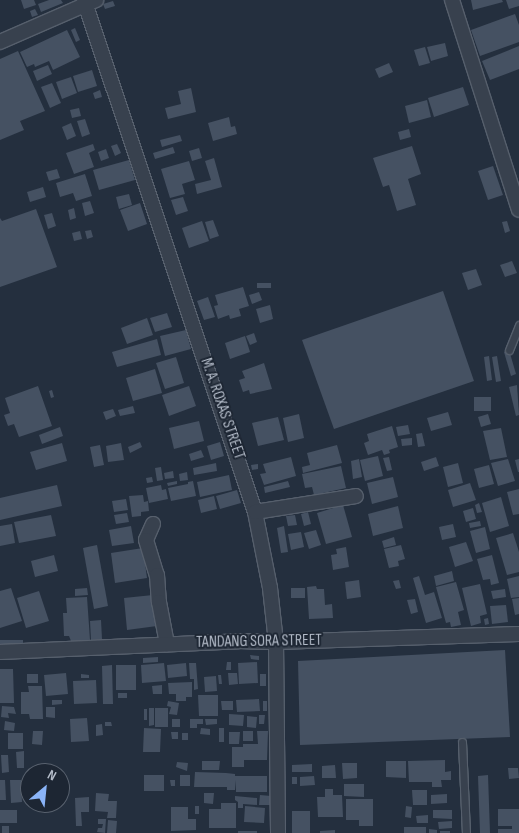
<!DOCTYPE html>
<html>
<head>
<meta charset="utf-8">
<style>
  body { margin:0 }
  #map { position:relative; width:519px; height:833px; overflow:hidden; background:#242f3e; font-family:"Sofia Sans Condensed",sans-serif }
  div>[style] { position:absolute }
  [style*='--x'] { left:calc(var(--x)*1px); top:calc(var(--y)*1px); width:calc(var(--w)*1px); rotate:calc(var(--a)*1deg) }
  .building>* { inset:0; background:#455162 }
  .roads { filter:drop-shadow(1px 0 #565f6c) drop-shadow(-1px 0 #565f6c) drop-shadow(0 1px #565f6c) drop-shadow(0 -1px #565f6c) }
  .lane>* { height:7px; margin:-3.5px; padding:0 3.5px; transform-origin:3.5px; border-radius:3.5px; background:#38414e }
  .street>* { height:14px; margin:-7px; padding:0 7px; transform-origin:7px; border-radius:7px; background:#38414e }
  span { translate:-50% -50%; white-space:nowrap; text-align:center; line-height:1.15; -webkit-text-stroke:4px #1d2633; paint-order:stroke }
  .street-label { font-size:16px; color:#b4bcc9 }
  .north { position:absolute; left:20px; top:763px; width:50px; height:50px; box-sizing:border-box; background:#1d2633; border:1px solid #59626f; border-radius:50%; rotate:28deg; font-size:14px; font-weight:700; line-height:20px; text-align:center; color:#b4bcc9 }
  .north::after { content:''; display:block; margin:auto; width:18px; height:22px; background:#8ab4f8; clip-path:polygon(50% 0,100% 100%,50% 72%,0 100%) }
</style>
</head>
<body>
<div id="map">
  <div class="building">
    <div style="clip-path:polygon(21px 0,34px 0,36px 5px,24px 9px)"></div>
    <div style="clip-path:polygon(49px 0,61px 0,63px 3px,41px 12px,38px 4px)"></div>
    <div style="clip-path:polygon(471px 0,502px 0,503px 2px,473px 10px)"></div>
    <div style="clip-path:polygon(506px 0,519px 0,519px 6px,509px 9px)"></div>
    <div style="clip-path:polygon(113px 1px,115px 6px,105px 9px,103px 4px)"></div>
    <div style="clip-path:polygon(35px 9px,38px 15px,32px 17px,30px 11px)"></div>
    <div style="clip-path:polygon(515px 14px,519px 25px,519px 42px,480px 56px,471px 30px)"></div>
    <div style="clip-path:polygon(75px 28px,80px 40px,76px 42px,71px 30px)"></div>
    <div style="clip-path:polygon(67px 30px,80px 57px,53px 70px,49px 61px,35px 67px,34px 64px,27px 67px,20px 52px)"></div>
    <div style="clip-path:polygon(445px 43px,448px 56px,431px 61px,427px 47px)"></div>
    <div style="clip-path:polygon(519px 46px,519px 69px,490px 80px,482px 61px)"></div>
    <div style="clip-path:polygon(425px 47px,430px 63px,419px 66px,414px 50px)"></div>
    <div style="clip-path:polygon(18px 51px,45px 111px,20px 121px,24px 130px,0 140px,0 59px)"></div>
    <div style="clip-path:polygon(389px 63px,393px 72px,379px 78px,375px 69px)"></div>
    <div style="clip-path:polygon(48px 65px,52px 74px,37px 81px,33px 71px)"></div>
    <div style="clip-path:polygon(92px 70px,97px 86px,78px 92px,73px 76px)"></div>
    <div style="clip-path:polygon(71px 77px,77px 93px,62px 99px,56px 82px)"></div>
    <div style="clip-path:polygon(52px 83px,61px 103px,50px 108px,41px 87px)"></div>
    <div style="clip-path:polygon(463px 87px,469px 105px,434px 117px,428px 98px)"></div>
    <div style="clip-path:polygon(191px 88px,196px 112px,168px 119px,165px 108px,181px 104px,178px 91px)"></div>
    <div style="clip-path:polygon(100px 90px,102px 97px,95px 99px,93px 93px)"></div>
    <div style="clip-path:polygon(427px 100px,431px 117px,409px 123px,405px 106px)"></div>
    <div style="clip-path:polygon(79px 108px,81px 116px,72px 118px,70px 110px)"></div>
    <div style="clip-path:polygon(229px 117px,231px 127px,235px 126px,237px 134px,213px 141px,208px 123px)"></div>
    <div style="clip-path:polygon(85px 119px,90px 134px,82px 137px,77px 121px)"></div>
    <div style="clip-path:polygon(71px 123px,76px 136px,67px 140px,62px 127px)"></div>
    <div style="clip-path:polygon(409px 129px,411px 137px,400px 140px,398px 132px)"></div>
    <div style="clip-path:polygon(180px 135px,182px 141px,162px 147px,160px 140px)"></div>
    <div style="clip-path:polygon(93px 144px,95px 150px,89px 153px,94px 167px,74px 174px,66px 153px)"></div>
    <div style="clip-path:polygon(117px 144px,121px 153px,115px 156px,111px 146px)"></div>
    <div style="clip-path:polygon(412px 146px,421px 174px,408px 179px,416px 205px,397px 211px,389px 185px,383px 187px,373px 158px)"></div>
    <div style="clip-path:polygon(173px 147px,175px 153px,155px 159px,153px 153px)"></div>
    <div style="clip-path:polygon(199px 148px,202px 158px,192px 161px,189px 151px)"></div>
    <div style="clip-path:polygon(106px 149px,109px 158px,101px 161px,98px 152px)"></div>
    <div style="clip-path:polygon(214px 158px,222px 187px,197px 194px,195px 184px,211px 180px,205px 161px)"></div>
    <div style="clip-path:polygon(129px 160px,135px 180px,99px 190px,93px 170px)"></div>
    <div style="clip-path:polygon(189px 161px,195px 180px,182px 184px,185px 194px,170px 198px,161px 169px)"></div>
    <div style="clip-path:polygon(493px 166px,503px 195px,488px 200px,478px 171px)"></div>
    <div style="clip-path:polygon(57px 169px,60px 178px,49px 181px,46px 172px)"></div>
    <div style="clip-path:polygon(85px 174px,92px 196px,76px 201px,73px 193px,60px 197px,56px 183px)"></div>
    <div style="clip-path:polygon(43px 187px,46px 197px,30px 202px,27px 192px)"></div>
    <div style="clip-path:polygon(129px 194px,132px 205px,119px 209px,116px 197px)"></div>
    <div style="clip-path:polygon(183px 197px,188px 211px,176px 215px,171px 200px)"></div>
    <div style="clip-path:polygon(90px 201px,94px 213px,85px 216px,82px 203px)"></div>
    <div style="clip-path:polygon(140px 203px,147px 224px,128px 231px,120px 210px)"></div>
    <div style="clip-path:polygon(74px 208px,76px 218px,70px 220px,68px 210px)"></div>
    <div style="clip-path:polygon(36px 209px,57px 267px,0 287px,0 218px,2px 221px)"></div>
    <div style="clip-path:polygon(52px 213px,56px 226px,48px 229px,44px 215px)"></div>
    <div style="clip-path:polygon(213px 220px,219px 236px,210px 239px,205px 222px)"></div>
    <div style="clip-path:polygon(202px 221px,209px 241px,189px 248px,182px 228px)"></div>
    <div style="clip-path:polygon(507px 221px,510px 231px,505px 233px,502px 222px)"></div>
    <div style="clip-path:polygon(91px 230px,93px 237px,87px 239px,85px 231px)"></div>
    <div style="clip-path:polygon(80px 231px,82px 239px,74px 241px,72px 233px)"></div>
    <div style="clip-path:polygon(512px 261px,517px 273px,505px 277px,500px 265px)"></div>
    <div style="clip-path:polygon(476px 269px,482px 285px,468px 290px,462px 273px)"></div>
    <div style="clip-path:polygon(257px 283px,271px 283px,271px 288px,257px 288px)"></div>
    <div style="clip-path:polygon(243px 287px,249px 306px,239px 309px,241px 316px,230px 319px,229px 315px,218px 319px,214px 306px,218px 305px,215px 295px)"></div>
    <div style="clip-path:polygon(443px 291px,474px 381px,334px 429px,302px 340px)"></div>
    <div style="clip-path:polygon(259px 292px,262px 300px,252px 304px,249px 295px)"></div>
    <div style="clip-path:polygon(208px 297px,215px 317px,204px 320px,197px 301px)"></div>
    <div style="clip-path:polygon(270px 305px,273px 319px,260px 323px,256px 309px)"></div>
    <div style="clip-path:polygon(167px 313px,172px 327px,155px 332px,150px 318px)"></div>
    <div style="clip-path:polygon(147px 318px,153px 335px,127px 344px,121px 328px)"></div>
    <div style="clip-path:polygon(186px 330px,191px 349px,165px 356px,160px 336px)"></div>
    <div style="clip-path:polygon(254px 333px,257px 342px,250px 345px,246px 336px)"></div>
    <div style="clip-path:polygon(245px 336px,250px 352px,230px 359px,225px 343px)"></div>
    <div style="clip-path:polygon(157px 339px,161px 355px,117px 367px,112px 352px)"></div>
    <div style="clip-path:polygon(509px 350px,516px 374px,511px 376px,504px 352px)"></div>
    <div style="clip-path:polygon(489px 356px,492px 380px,487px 381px,484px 357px)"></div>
    <div style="clip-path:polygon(497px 356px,501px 381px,496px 382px,492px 357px)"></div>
    <div style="clip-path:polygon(176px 357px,184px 383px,165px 389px,156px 363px)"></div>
    <div style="clip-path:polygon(264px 363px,272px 389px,250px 394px,249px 390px,243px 392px,239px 380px,245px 378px,242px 371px)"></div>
    <div style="clip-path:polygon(155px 369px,162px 393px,133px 401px,126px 378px)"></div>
    <div style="clip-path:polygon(517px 385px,519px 415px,516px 416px,509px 387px)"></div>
    <div style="clip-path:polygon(38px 386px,52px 426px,19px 437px,14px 424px,8px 426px,4px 415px,10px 413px,5px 398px)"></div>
    <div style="clip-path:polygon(189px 386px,196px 406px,169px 416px,162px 395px)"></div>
    <div style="clip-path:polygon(52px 390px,54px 397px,51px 398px,49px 391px)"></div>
    <div style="clip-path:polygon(474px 397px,491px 397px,491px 411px,474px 411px)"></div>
    <div style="clip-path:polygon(133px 406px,135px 413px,120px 416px,118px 410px)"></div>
    <div style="clip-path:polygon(113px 409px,116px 416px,106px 420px,103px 412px)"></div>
    <div style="clip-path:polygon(448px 412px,452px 425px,431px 431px,427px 418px)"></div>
    <div style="clip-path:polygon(299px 414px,304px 438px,288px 442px,283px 418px)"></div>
    <div style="clip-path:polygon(488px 414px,491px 424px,481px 427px,478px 417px)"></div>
    <div style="clip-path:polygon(278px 417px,284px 440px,258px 446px,252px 423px)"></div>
    <div style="clip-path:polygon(199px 421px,204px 441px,174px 449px,169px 428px)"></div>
    <div style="clip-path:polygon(408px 425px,410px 434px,398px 436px,396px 427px)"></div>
    <div style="clip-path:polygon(392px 426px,398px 447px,389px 450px,390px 453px,384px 455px,382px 450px,368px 455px,364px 443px,369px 441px,367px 434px)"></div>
    <div style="clip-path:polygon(60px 427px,63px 436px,42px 444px,39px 435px)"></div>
    <div style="clip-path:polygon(501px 428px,507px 457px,490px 460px,483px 431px)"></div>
    <div style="clip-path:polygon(422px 433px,425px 446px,418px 447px,416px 434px)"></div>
    <div style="clip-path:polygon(412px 438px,412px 445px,402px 446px,401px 439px)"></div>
    <div style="clip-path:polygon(140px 442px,142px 447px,130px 453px,128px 447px)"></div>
    <div style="clip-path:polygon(220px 442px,224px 456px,211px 460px,207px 446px)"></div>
    <div style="clip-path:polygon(62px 443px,67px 461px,36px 470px,30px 452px)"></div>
    <div style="clip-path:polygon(121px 443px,124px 460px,108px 462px,106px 446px)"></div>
    <div style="clip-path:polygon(100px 445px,104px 465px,94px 467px,90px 447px)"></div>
    <div style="clip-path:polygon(337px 445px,342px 463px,303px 473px,302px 467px,310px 465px,307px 453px)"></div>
    <div style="clip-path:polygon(201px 450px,204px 457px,191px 461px,189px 454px)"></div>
    <div style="clip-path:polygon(378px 456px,383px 476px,365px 481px,360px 460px)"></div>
    <div style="clip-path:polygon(291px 457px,296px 476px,264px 485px,260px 474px,266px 473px,263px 464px)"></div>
    <div style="clip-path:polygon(389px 457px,392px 470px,387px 471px,383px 458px)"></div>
    <div style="clip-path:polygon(436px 457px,439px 466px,424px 471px,421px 462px)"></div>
    <div style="clip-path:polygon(359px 459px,362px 477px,353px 479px,351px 461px)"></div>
    <div style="clip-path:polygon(508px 459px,515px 481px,498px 486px,491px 463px)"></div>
    <div style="clip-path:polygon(519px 459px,519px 472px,518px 472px,515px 460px)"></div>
    <div style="clip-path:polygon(216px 463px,217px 471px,194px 475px,193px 468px)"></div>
    <div style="clip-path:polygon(458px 463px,463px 483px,448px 487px,443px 467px)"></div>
    <div style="clip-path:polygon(258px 464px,258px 469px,252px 470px,251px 465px)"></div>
    <div style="clip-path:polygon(489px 465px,494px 484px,479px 488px,474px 469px)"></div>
    <div style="clip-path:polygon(341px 466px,346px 488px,314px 495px,312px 487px,305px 488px,302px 474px)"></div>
    <div style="clip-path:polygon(161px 467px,163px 480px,157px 481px,155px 468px)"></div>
    <div style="clip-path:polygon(173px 471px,174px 478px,165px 479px,164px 473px)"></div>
    <div style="clip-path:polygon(187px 472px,188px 480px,180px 481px,179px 474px)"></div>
    <div style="clip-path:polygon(229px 475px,232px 490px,200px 497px,197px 482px)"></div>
    <div style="clip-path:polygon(152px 477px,153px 482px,147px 483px,146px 478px)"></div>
    <div style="clip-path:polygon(393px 477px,398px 497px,372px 504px,367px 483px)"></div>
    <div style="clip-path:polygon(177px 481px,177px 484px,168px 486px,167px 483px)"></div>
    <div style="clip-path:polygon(193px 481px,196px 496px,171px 501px,168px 488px,188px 484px,188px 482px)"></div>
    <div style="clip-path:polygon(288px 481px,290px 487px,265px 493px,264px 487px)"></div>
    <div style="clip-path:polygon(470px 483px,476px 500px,453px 507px,448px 490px)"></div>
    <div style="clip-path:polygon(57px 485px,62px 506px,0 520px,0 498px)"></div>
    <div style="clip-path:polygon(161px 485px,162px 490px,166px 489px,168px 499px,149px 503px,146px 488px)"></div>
    <div style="clip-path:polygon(519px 489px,519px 514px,513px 515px,507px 492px)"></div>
    <div style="clip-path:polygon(237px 490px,241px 503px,220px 509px,216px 496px)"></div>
    <div style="clip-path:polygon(143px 495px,144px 502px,148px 501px,149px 511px,141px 512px,141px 516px,132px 517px,129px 496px)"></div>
    <div style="clip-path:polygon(214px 496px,217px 509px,201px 513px,198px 500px)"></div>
    <div style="clip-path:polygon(501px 497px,509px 526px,490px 532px,482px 503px)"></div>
    <div style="clip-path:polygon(126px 499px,128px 510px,114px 512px,112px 501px)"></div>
    <div style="clip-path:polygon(479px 503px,482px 512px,477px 513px,475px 505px)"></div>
    <div style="clip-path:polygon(343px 505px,352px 537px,326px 544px,317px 513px)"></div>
    <div style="clip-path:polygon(398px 506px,403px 528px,373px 536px,368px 514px)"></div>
    <div style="clip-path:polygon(473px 508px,476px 519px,466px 522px,463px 511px)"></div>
    <div style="clip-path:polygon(308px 512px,311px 524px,304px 526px,301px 514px)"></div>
    <div style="clip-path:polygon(127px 513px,129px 522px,116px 524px,114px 515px)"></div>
    <div style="clip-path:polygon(51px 515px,56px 536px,19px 543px,14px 522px)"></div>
    <div style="clip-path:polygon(295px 515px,297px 525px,288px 526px,286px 516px)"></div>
    <div style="clip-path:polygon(480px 521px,481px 526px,470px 528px,469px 523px)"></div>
    <div style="clip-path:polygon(12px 524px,15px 543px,0 546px,0 526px)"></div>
    <div style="clip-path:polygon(453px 524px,456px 537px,442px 540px,439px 527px)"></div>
    <div style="clip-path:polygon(131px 526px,134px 543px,112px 546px,109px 530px)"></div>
    <div style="clip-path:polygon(284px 526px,288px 552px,281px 553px,277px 528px)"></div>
    <div style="clip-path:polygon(485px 527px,490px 549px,476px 553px,470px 531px)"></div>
    <div style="clip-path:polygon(316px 530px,321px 545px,309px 549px,304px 533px)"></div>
    <div style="clip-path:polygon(301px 532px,304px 547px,291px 550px,288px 534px)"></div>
    <div style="clip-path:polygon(513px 533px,519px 552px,519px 572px,507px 575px,496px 538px)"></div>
    <div style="clip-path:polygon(394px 537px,396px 545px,384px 548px,382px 541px)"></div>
    <div style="clip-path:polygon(466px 542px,473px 561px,455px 567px,449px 547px)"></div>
    <div style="clip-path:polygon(97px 545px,108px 606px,94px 609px,83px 548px)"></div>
    <div style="clip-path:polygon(401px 545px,405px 559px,398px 561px,399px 566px,389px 568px,384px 549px)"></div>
    <div style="clip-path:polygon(346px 547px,349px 567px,333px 570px,331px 555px,337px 554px,336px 549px)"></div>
    <div style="clip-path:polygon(143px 548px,147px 578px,115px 583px,111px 553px)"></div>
    <div style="clip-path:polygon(54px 555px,58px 571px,35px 577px,31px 561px)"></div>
    <div style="clip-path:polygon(492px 555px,499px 583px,491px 585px,490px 579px,483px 580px,477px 559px)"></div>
    <div style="clip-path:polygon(452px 571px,454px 581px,436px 586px,434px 576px)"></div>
    <div style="clip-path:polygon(419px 576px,425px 595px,434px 592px,442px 618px,426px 623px,413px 578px)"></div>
    <div style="clip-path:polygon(519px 576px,519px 597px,511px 598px,507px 579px)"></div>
    <div style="clip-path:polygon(359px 580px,361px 597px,347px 599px,345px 582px)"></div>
    <div style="clip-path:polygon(399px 580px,401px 588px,396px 589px,393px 581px)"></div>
    <div style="clip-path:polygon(456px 582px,464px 610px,458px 612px,461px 625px,451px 627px,450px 622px,446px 623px,436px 587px)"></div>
    <div style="clip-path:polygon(480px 584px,487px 614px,480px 616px,481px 623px,471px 626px,462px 588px)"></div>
    <div style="clip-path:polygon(316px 586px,317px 589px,324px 589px,325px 605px,332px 604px,333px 618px,309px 619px,307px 587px)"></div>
    <div style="clip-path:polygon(11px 588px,22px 621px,0 628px,0 591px)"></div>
    <div style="clip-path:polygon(87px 588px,88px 595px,75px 596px,75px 589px)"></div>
    <div style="clip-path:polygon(291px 588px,305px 588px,305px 598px,291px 598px)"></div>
    <div style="clip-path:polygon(505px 589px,506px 597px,493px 599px,491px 591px)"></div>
    <div style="clip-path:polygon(39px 591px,49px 621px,26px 628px,17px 598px)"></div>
    <div style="clip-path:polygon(153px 595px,157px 626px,127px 630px,124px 598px)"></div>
    <div style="clip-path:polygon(87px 597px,90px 640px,71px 641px,69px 636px,64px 636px,63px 613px,67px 613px,66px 598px)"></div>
    <div style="clip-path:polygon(519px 598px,519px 614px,515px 615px,512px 599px)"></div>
    <div style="clip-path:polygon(415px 599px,418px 612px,411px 614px,407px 600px)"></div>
    <div style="clip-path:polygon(506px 605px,508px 622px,492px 624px,490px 606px)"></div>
    <div style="clip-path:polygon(488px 618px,489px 624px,485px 625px,484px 619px)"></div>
    <div style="clip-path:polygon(101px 620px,102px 639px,91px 640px,90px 621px)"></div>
    <div style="clip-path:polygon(0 640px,23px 640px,23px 645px,0 645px)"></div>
    <div style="clip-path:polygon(505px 650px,510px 737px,300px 745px,298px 661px)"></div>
    <div style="clip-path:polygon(250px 655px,259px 656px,259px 660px,251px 659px)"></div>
    <div style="clip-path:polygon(158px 657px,158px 662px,143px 663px,143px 658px)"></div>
    <div style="clip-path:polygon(227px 662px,231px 662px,231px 670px,226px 670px)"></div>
    <div style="clip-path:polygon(257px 662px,258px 683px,239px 684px,238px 663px)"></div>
    <div style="clip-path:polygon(164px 663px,166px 681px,142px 683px,141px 665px)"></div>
    <div style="clip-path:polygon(186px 663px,187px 676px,168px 678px,167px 665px)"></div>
    <div style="clip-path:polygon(189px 663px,196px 663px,198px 689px,194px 690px,194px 679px,190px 679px)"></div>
    <div style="clip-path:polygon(112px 665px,113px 704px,103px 704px,102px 666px)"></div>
    <div style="clip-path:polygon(116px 665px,136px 665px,136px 690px,116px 690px)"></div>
    <div style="clip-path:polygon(0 669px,13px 669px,14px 703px,0 703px)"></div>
    <div style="clip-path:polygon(66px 673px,68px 694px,46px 696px,44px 675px)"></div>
    <div style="clip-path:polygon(228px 673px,237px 673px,238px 684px,229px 685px)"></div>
    <div style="clip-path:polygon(27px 674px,38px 674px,38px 683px,27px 683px)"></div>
    <div style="clip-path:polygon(81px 674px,89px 675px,89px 678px,81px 678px)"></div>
    <div style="clip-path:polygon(260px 674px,266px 674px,266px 686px,260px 686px)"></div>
    <div style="clip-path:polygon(218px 675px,221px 675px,222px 684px,219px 684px)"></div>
    <div style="clip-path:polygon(216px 676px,217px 691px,205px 692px,204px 677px)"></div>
    <div style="clip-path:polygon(96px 680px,97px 703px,74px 704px,73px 681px)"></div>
    <div style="clip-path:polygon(192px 682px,192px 697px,186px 697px,186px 701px,176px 701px,176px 694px,169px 694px,168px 683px)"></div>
    <div style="clip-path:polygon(162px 685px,162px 694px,153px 694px,152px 686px)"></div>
    <div style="clip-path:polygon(28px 686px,42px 686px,43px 719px,30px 719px,29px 714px,21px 714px,21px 692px,29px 692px)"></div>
    <div style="clip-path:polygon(118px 693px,127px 693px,127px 698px,118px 698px)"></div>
    <div style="clip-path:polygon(198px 695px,218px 695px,218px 716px,199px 716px)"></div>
    <div style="clip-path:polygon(259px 699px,260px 711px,237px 712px,236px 700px)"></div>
    <div style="clip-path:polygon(52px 700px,62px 700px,62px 704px,52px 705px)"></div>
    <div style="clip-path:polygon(168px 701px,179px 703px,177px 715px,169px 714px,171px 707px,167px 706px)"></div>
    <div style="clip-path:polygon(221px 701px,233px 701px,233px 710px,222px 710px)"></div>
    <div style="clip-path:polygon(263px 701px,267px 701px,267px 711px,263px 711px)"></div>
    <div style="clip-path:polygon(2px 706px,14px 707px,16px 714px,8px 713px,9px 718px,1px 717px)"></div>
    <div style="clip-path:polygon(46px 707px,55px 707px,55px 718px,46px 717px)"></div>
    <div style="clip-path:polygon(149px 708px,154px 708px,154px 725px,149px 726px)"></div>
    <div style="clip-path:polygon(155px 708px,168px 708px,168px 727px,155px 727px)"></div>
    <div style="clip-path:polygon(144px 709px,147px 709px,147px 720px,144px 720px)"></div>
    <div style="clip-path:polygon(229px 714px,244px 715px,243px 726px,229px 725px)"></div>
    <div style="clip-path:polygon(259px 715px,265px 715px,264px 724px,259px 724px)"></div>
    <div style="clip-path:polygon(247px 716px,257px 717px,256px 728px,247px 727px)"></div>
    <div style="clip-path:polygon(87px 718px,89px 741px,71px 742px,70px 719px)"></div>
    <div style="clip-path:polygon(172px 719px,180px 719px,180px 727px,172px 727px)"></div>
    <div style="clip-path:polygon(190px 719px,203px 719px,203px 724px,197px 724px,197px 728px,190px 728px)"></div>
    <div style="clip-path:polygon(205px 719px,217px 719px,217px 724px,206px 725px)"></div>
    <div style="clip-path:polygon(5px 721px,15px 723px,14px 731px,4px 730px)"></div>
    <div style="clip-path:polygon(105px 722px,111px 722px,112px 726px,105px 726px)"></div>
    <div style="clip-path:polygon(102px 724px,103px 735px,96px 736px,96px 725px)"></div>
    <div style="clip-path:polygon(144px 728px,161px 729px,160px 752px,143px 752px)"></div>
    <div style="clip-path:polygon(201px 728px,210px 729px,210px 735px,200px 734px)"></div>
    <div style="clip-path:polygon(219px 728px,224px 728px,224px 742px,219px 742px)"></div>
    <div style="clip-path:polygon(33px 731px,43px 731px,42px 745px,32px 744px)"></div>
    <div style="clip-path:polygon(243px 731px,253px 731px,253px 741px,243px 741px)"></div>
    <div style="clip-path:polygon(257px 731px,268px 731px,267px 760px,244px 760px,244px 767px,232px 767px,232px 747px,243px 747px,243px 744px,258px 744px)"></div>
    <div style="clip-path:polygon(171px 732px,178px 732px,178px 739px,172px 739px)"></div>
    <div style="clip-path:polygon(229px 732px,240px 732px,239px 744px,229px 744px)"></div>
    <div style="clip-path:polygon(8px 733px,23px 733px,23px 749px,8px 749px)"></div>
    <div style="clip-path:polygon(182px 733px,188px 733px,188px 740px,182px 740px)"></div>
    <div style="clip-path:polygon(24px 751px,24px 768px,17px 768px,16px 752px)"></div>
    <div style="clip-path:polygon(1px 755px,8px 755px,9px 772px,2px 773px)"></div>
    <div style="clip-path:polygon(445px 760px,445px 772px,451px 771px,451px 780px,441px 780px,442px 787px,432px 787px,432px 782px,409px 782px,408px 761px)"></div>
    <div style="clip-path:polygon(202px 761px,220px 761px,219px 770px,202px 770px)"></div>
    <div style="clip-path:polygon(386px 761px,406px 761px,406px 778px,386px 777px)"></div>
    <div style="clip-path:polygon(177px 762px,188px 763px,187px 771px,176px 767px)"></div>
    <div style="clip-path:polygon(342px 763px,357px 763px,357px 778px,343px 779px)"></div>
    <div style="clip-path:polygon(312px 764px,312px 772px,292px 772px,292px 765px)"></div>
    <div style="clip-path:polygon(335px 765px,336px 778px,322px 778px,322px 766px)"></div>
    <div style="clip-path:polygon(508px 768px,518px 768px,519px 778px,509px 779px)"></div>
    <div style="clip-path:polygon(195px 772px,226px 773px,235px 774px,235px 776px,267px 776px,267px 792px,236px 792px,236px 780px,235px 790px,227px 790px,227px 787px,194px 787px)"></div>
    <div style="clip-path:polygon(144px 775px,164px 775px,164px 791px,144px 791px)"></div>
    <div style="clip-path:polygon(180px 775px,190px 775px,190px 786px,180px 786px)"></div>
    <div style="clip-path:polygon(488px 775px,490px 833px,480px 833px,478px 776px)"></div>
    <div style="clip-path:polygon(314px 776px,315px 785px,300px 786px,300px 777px)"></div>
    <div style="clip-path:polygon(292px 777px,297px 777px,297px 784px,292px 784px)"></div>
    <div style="clip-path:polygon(0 780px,5px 780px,6px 800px,0 800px)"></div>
    <div style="clip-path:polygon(10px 780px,21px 780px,22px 802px,11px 803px)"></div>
    <div style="clip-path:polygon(170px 780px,175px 780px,175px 786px,171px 786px)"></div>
    <div style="clip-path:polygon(344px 784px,364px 784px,364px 797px,344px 796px)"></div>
    <div style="clip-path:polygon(325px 789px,333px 789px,333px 795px,342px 795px,343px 817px,318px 817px,317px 797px,325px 797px)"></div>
    <div style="clip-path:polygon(412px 790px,427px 790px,427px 805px,413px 805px)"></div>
    <div style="clip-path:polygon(96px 793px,109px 794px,108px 801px,117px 801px,116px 818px,107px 818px,108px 812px,95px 811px)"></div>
    <div style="clip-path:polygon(204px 793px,214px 793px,213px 804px,204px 803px)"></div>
    <div style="clip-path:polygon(447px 794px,447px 803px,431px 804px,431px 795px)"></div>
    <div style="clip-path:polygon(260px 795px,271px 796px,271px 805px,259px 805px)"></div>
    <div style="clip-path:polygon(235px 796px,257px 798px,257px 805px,243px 804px,243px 808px,238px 808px,238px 802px,235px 800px)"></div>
    <div style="clip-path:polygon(89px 797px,89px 812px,81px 812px,82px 826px,76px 826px,75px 798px)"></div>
    <div style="clip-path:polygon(346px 799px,373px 799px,373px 826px,359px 826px,359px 820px,346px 820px)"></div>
    <div style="clip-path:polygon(221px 803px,236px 803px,236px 828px,209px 828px,209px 809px,221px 809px)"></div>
    <div style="clip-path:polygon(195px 806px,199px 806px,199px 814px,195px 814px)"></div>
    <div style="clip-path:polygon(245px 806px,265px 808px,264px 823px,244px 822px)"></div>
    <div style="clip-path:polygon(406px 806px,412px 807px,411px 818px,405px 817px)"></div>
    <div style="clip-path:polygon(171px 807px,188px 807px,188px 819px,196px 819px,196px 830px,171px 831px)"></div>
    <div style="clip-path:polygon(498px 809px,519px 809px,519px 833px,498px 833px,498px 829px,512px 829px,512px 826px,498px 826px)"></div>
    <div style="clip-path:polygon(0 810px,17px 810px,17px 823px,0 823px)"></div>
    <div style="clip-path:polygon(433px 810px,452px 810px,452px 819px,433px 818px)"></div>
    <div style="clip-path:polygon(292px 811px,310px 811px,310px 833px,292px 833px)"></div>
    <div style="clip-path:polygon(428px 815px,428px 823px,417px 823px,416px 816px)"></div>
    <div style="clip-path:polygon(98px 819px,106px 819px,105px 833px,97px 832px,98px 828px,102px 828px,103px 824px,98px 824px)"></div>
    <div style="clip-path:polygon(108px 820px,117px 821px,116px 833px,107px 833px)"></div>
    <div style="clip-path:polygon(452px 821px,452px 828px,439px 829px,438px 822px)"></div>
    <div style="clip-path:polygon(2px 826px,9px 826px,9px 833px,2px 833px)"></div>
    <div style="clip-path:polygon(404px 827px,426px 827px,426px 833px,404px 833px)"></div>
    <div style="clip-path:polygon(429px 829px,437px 830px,437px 833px,429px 833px)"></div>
    <div style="clip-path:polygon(335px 830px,335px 833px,320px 833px,320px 831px)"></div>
    <div style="clip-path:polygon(238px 831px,257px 831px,257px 833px,238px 833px)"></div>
    <div style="clip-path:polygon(440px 831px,450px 831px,450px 833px,440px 833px)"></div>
  </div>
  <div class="roads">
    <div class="lane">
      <div style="--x:509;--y:350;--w:27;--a:-68"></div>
      <div style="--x:462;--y:742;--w:91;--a:87.5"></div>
    </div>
    <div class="street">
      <div style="--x:84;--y:0;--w:540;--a:71.53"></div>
      <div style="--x:255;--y:512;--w:77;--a:78.8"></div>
      <div style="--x:270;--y:588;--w:54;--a:83.7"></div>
      <div style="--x:276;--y:642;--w:191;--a:89.4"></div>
      <div style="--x:452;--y:0;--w:220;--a:72.3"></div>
      <div style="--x:0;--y:42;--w:105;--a:-23.6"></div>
      <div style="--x:255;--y:512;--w:102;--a:-9"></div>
      <div style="--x:153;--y:524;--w:17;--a:114"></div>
      <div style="--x:146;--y:540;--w:37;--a:73"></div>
      <div style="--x:157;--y:575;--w:27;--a:86"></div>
      <div style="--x:159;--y:602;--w:43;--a:79.2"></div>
      <div style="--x:0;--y:652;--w:239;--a:-2.6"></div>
      <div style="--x:239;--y:641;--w:37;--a:2"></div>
      <div style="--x:276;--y:642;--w:243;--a:-1.9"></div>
    </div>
  </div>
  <div class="street-label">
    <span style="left:222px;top:409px;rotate:71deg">M. A. ROXAS STREET</span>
    <span style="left:259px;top:642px;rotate:-1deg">TANDANG SORA STREET</span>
  </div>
  <div class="north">N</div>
</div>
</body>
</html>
